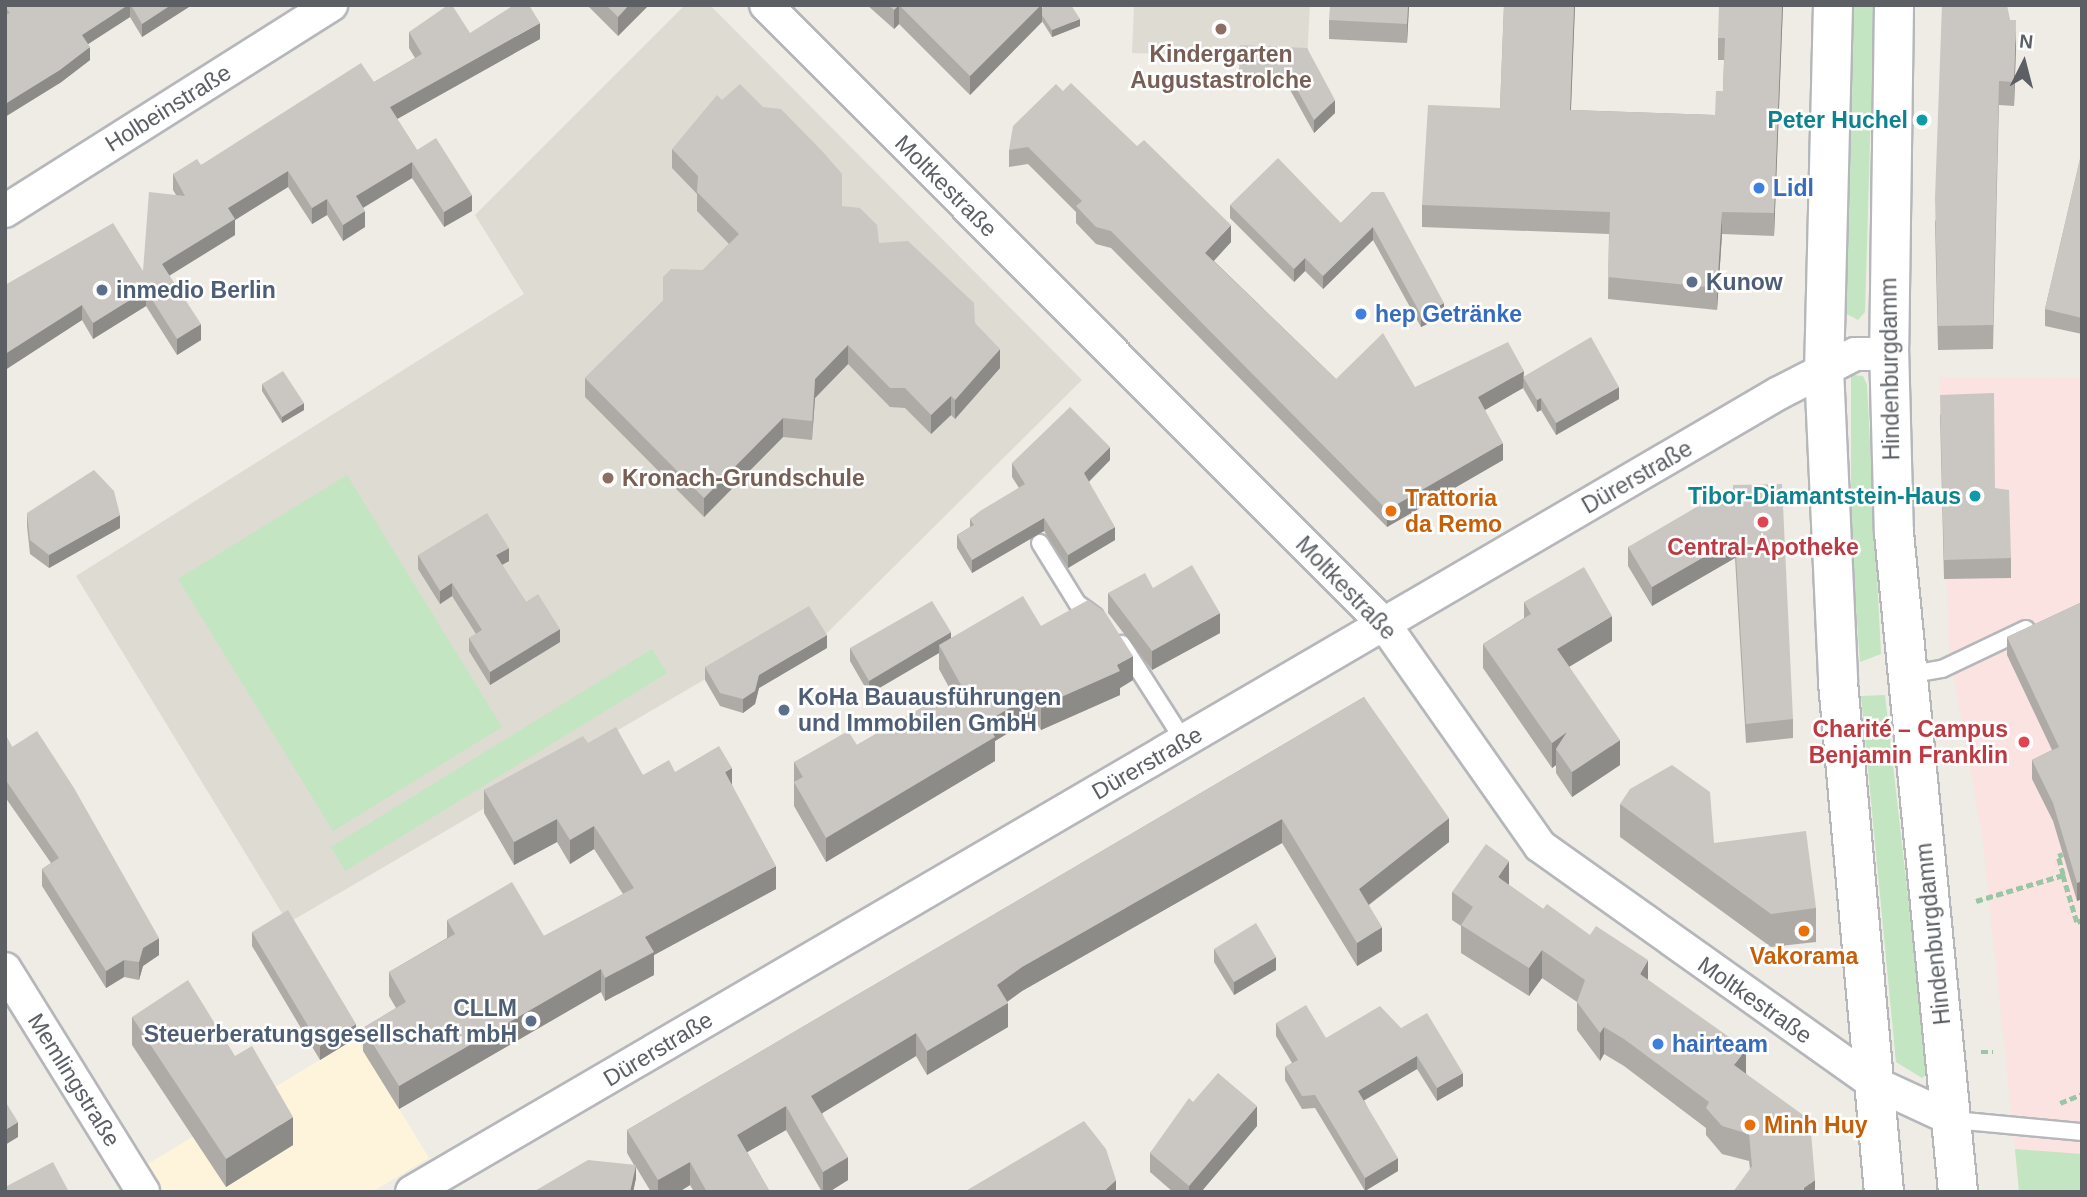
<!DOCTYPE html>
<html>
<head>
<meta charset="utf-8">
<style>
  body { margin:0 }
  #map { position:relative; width:2087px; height:1197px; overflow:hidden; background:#eeece4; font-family:Arial,sans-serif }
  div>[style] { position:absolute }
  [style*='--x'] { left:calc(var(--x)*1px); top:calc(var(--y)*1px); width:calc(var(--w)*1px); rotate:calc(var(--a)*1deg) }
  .commercial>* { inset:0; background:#fdf4db }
  .education>* { inset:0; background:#dedbd2 }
  .medical>* { inset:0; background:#fbe3e1 }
  .green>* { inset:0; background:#c3e5c1 }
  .path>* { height:4.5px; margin-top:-2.25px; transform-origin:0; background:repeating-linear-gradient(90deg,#9bc6a6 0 7px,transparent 0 10.5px) }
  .roads { filter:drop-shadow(2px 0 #b5b7bb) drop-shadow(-2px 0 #b5b7bb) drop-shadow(0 2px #b5b7bb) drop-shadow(0 -2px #b5b7bb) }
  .service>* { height:16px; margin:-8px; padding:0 8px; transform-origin:8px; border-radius:8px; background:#fff }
  .minor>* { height:32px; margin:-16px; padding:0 16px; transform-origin:16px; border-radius:16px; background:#fff }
  .secondary>* { height:38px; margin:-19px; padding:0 19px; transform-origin:19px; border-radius:19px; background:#fff }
  .wall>* { inset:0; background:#aeaba7 }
  .shaded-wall>* { inset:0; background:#8d8b88 }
  .building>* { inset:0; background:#cac7c2 }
  .dots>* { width:19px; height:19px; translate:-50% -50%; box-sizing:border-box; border:4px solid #fff; border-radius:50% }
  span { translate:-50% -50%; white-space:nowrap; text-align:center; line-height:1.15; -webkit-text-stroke:5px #fff; paint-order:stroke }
  .education-label { font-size:23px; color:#785e54; font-weight:700 }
  .left { translate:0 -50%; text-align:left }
  .street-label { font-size:23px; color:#5c6065 }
  .culture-label { font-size:23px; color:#0d838f; font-weight:700 }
  .right { translate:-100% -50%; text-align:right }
  .shop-label { font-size:23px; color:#366cbe; font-weight:700 }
  .service-label { font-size:23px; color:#4e5e75; font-weight:700 }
  .food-label { font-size:23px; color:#c56008; font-weight:700 }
  .health-label { font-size:23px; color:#be3a42; font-weight:700 }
  .frame { position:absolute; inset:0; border:7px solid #5c6065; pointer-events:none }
  .north { position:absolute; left:1989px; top:28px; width:70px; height:70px; -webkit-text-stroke:5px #fff; paint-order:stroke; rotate:6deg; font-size:19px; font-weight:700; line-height:28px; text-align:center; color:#5c6065 }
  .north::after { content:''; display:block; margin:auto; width:24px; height:32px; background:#5c6065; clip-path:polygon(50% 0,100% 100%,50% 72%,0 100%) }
</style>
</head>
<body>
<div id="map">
  <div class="commercial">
    <div style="clip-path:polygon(356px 1038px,429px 1158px,372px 1192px,162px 1192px,146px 1165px)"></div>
  </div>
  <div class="education">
    <div style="clip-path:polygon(685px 5px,710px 5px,1082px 380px,821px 639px,808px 619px,288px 923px,76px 576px,524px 294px,475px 215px)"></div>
    <div style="clip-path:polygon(1134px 5px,1310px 5px,1307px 59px,1132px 53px)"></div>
  </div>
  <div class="medical">
    <div style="clip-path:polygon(1939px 377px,2082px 378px,2082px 1179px,2019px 1186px,1982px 834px,1949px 650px)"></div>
  </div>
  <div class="green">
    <div style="clip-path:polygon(1854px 5px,1874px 5px,1865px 312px,1858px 320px,1845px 313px)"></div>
    <div style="clip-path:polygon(1851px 375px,1863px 376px,1867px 385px,1881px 654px,1860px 662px,1851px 536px)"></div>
    <div style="clip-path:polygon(347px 475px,502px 727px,333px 831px,178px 579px)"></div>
    <div style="clip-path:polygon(652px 649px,667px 673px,345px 871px,331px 847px)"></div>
    <div style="clip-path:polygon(1885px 695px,1928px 1073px,1922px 1078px,1896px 1062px,1861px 696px)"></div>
    <div style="clip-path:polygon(2015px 1149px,2082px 1154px,2082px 1192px,2019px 1192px)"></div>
  </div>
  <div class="path">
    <div style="--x:2063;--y:875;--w:49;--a:73.4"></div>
    <div style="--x:2077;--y:922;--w:5;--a:-22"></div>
    <div style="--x:1976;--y:901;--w:91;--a:-16.6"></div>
    <div style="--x:2063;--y:875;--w:20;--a:-105"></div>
    <div style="--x:2058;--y:856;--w:5;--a:-22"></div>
    <div style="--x:1981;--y:1052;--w:12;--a:0"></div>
    <div style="--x:2060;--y:1103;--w:24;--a:-22"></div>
  </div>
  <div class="roads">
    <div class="service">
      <div style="--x:1040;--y:543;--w:70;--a:58.3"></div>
      <div style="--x:1077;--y:603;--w:22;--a:36"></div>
      <div style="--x:1122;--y:644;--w:115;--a:57.4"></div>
      <div style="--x:1907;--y:675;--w:36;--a:-10"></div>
      <div style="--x:1942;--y:669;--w:93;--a:-25.5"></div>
      <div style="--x:1954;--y:1120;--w:129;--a:5.4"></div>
    </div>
    <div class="minor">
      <div style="--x:766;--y:5;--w:875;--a:45.05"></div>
      <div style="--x:1384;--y:624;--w:271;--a:54.9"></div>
      <div style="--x:1540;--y:846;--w:410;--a:35.4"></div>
      <div style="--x:1874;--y:1083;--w:88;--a:24.8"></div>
      <div style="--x:5;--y:211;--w:386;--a:-32.3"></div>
      <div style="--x:5;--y:969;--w:262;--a:58.2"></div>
      <div style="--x:412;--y:1192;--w:1583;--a:-30.31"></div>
      <div style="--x:1779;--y:393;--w:85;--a:-27.2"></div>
      <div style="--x:1855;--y:354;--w:34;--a:0"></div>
    </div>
    <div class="secondary">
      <div style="--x:1833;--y:5;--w:364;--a:91.4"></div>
      <div style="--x:1824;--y:369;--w:313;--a:87.4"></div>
      <div style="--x:1838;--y:682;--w:512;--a:84.85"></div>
      <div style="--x:1894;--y:5;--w:341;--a:90.8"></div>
      <div style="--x:1889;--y:346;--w:187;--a:88.5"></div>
      <div style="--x:1894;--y:533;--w:662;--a:84.45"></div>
    </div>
  </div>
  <div class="wall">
    <div style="clip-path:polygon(75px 5px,192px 5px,142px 37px,130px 17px,88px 44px,90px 60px,60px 83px,6px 15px,6px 8px,72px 7px)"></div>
    <div style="clip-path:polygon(587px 5px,649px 5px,618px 36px)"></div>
    <div style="clip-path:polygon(867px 5px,1042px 5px,1042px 8px,1080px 26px,1052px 37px,1042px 21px,970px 95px,899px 24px,894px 29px)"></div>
    <div style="clip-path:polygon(1409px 5px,1407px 43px,1329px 39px,1329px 20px)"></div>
    <div style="clip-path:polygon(1504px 5px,1575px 5px,1571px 110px,1715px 115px,1723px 91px,1724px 60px,1718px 60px,1718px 38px,1783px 5px,1774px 236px,1722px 234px,1717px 310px,1608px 299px,1609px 234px,1422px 227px,1422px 205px,1500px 108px)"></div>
    <div style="clip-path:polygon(2007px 9px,2016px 44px,2014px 106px,1999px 105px,1993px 349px,1938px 350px,1935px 222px)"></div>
    <div style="clip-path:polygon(409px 32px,470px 33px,540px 39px,397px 119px,417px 150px,472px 211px,444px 227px,412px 178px,363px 208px,365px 227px,343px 241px,327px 215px,312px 224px,288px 187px,235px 220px,235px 235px,169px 276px,201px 340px,177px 355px,146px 306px,93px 339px,82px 320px,5px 370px,5px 285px,143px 271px,176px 195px,173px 190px,173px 174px,201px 165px,374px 82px,415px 58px,409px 48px)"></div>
    <div style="clip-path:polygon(1307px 48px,1335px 113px,1314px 133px,1289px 88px,1239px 85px,1239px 72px)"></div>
    <div style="clip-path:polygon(1063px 91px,1231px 242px,1214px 261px,1336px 379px,1415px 387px,1524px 376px,1619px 399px,1556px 435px,1541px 410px,1537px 412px,1523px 388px,1485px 410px,1503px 460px,1387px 527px,1111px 248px,1096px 244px,1076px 223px,1076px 212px,1028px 164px,1009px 167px,1009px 150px)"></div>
    <div style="clip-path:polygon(672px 149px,842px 206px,879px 243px,975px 323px,1000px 368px,955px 419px,951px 415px,931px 434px,905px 408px,890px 407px,848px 364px,815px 398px,812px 440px,783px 437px,704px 517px,585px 397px,585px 378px,663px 301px,703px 270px,729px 244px,697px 211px,697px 194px,672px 168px)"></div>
    <div style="clip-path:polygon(2082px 151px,2082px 334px,2045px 326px,2045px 309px)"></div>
    <div style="clip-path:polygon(1372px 192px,1444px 316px,1421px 327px,1373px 240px,1323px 289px,1305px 271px,1294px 282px,1230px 218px,1230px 205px,1341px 223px)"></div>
    <div style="clip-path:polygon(262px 384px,304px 410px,282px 423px,262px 391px)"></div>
    <div style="clip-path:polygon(1940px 414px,1995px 488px,2011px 558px,2011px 578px,1944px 579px)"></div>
    <div style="clip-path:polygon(1110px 460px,1089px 482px,1115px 540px,1068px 568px,1044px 531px,972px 573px,957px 548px,957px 535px,970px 527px,970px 519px,1019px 488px,1012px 477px,1012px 463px)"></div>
    <div style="clip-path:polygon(1733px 485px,1793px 719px,1793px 738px,1746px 743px,1735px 558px,1652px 606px,1628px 566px,1628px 547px,1733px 501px)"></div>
    <div style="clip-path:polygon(27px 513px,120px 528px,49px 568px,30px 554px,27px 526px)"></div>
    <div style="clip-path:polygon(418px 555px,509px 561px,502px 565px,526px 602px,560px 642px,490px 685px,469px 651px,469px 638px,476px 634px,452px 596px,440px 604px,418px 569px)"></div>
    <div style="clip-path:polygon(1153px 588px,1220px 633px,1152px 670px,1108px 613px,1108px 593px)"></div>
    <div style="clip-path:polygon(1524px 602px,1612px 641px,1569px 667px,1620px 765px,1572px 797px,1556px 773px,1556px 765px,1552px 768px,1483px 668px,1483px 644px,1524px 618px)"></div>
    <div style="clip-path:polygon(2082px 602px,2082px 899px,2077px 901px,2053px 821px,2032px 779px,2032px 760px,2052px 750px,2007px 655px,2007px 637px)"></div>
    <div style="clip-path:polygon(1041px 626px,1133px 680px,1120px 688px,1120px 695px,1041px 730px,1033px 718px,995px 741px,995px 761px,826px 862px,794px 806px,794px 762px,857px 745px,951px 691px,939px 669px,939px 653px,869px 694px,850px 661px,850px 648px,951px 638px)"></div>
    <div style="clip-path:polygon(827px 648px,759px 688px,755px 704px,743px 713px,720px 706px,705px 680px,705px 667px)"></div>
    <div style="clip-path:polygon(1364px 697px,1449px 842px,1369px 905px,1382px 951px,1357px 966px,1282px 843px,1022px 991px,1007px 1002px,1008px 1027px,927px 1075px,916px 1056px,822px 1113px,848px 1180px,829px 1192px,822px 1192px,786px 1130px,747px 1152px,770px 1192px,694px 1192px,690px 1185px,679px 1192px,651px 1192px,636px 1167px,636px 1178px,633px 1192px,533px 1192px,634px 1165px,627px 1153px,627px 1130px)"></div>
    <div style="clip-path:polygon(5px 734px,12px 747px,159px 955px,143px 966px,139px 980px,124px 977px,106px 988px,42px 886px,42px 869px,51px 863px,5px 797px)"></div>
    <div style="clip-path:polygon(588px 743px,643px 775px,675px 772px,732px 785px,776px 889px,654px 955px,654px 975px,605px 1001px,601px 992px,399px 1109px,363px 1051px,363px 1028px,396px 1008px,389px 996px,389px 972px,447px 938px,447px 920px,544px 936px,623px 894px,594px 849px,570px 864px,557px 842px,514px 865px,484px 813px,484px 790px)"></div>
    <div style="clip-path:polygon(1620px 804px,1714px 843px,1816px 908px,1816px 942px,1771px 947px,1620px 837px)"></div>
    <div style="clip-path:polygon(1509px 885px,1543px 909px,1648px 980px,1746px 1073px,1815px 1192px,1750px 1169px,1749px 1161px,1722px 1154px,1706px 1135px,1706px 1128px,1624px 1066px,1604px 1054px,1600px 1061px,1577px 1030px,1577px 1002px,1542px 978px,1529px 996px,1461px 953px,1461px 926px,1452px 920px,1452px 892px)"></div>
    <div style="clip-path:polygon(252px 932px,356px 1038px,320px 1060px,252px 946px)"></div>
    <div style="clip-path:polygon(1214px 949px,1276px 970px,1234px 995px,1214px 962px)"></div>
    <div style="clip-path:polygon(132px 1017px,235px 1056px,293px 1145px,226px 1187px,132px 1045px)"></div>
    <div style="clip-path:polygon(1276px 1023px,1326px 1038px,1401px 1028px,1463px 1086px,1437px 1101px,1417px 1069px,1364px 1100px,1398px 1171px,1365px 1191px,1315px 1108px,1302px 1109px,1285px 1080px,1285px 1067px,1292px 1063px,1276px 1036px)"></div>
    <div style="clip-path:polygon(1193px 1102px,1257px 1126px,1201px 1192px,1173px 1192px,1150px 1172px,1150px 1153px)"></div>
  </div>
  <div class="shaded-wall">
    <div style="clip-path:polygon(128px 5px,130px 5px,130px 17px,82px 48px,82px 35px)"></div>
    <div style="clip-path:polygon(171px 5px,192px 5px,142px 37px,142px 24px)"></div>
    <div style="clip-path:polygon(629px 5px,649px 5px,618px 36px,618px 17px)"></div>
    <div style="clip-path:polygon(899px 5px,899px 24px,894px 29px,894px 10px)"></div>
    <div style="clip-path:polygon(1041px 5px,1042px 5px,1042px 22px,970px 95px,970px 76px)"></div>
    <div style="clip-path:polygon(1408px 5px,1409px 5px,1407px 43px,1407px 24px)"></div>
    <div style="clip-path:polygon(1574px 5px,1575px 5px,1570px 132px,1570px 110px)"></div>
    <div style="clip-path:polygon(1782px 5px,1783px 5px,1774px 236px,1774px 213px)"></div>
    <div style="clip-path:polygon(1080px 19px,1080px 26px,1052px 37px,1052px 30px)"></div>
    <div style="clip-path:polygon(2016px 20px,2016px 44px,2014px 106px,2014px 82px)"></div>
    <div style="clip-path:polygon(540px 23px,540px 39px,390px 123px,390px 107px)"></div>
    <div style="clip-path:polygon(90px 47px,90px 60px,60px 83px,5px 117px,5px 104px)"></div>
    <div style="clip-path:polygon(1335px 100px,1335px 113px,1314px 133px,1314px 120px)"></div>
    <div style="clip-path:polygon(412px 162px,412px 178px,356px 212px,356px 196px)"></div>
    <div style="clip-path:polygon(288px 171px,288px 187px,235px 220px,235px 235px,162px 280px,162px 264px,228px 208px)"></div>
    <div style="clip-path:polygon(472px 195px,472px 211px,444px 227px,444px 212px)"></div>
    <div style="clip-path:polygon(327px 199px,327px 215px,312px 224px,312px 208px)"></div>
    <div style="clip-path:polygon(365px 211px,365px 227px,343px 241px,343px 225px)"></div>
    <div style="clip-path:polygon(1722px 212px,1722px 234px,1717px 310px,1717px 288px)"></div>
    <div style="clip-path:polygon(1231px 225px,1231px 242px,1205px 270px,1205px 253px)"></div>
    <div style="clip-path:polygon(1373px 227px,1373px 240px,1323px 289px,1323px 276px)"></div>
    <div style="clip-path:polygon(1305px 258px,1305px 271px,1294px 282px,1294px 269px)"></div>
    <div style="clip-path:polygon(146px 290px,146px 306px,93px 339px,93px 323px)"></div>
    <div style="clip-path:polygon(1444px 303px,1444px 316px,1421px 327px,1421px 315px)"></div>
    <div style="clip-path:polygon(82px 305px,82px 320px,5px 370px,5px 354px)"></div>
    <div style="clip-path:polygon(201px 324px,201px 340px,177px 355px,177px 339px)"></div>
    <div style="clip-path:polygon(848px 345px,848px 364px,815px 398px,812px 440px,815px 379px)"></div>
    <div style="clip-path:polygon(1000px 349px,1000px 368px,955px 419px,955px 400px)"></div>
    <div style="clip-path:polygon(1524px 371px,1523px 388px,1478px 414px,1478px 397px)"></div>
    <div style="clip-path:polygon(1619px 387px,1619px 399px,1556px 435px,1556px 423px)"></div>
    <div style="clip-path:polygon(951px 396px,951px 415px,931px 434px,931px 415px)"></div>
    <div style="clip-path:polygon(1541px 398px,1541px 410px,1537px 412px,1537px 400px)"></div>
    <div style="clip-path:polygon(304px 403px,304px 410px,282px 423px,282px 417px)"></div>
    <div style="clip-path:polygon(783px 418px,783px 437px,704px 517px,704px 498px)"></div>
    <div style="clip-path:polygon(1503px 443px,1503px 460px,1387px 527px,1387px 510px)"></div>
    <div style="clip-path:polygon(1110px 447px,1110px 460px,1084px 486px,1084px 473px)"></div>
    <div style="clip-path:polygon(120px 515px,120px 528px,49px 568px,49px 555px)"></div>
    <div style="clip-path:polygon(1044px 518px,1044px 531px,972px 573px,972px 560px)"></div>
    <div style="clip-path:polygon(1115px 527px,1115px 540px,1068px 568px,1068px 555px)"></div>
    <div style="clip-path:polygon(1735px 539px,1735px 558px,1652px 606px,1652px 587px)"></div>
    <div style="clip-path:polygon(509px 548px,509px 561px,496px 568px,496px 555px)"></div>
    <div style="clip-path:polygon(452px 583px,452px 596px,440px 604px,440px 591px)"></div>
    <div style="clip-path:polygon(1220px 613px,1220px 633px,1152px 670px,1152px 651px)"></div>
    <div style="clip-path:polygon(1612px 616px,1612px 641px,1557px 674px,1557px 649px)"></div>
    <div style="clip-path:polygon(560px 629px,560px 642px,490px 685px,490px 672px)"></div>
    <div style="clip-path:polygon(951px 632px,951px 646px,939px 645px,939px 653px,869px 694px,869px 681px)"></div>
    <div style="clip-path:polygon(827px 635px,827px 648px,759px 688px,755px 704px,743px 713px,743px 699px,759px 675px)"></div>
    <div style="clip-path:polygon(1133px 656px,1133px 680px,1120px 688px,1120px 695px,1041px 730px,1041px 706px)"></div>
    <div style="clip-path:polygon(1033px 694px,1033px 718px,995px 741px,995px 761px,826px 862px,826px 838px,986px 722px)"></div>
    <div style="clip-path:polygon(1567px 732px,1556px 749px,1556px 765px,1552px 768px,1552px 743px)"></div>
    <div style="clip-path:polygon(1620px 740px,1620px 765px,1572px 797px,1572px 772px)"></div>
    <div style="clip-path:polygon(732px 768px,732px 792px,725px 772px)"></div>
    <div style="clip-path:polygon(1449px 818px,1449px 842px,1359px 912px,1359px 889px)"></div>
    <div style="clip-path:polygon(557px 819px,557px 842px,514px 865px,514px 842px)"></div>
    <div style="clip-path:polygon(1282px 819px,1282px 843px,1022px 991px,997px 1009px,997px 985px,1022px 967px)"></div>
    <div style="clip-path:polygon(594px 826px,594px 849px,570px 864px,570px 840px)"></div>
    <div style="clip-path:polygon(1509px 861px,1509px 889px,1498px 877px)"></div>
    <div style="clip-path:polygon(776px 866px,776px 889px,654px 955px,654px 975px,605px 1001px,605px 978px,645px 937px)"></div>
    <div style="clip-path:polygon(2082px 881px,2082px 899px,2077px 901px,2077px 883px)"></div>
    <div style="clip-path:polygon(1382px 927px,1382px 951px,1357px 966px,1357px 943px)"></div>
    <div style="clip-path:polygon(159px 938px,159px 955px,143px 966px,139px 980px,139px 962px,143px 948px)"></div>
    <div style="clip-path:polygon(1542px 950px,1542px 978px,1529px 996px,1529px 968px)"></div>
    <div style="clip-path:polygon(1276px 957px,1276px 970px,1234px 995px,1234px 982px)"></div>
    <div style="clip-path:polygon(124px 960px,124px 977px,106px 988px,106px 971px)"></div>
    <div style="clip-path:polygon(1648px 960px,1648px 988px,1640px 974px)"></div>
    <div style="clip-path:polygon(601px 969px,601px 992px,399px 1109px,399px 1086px)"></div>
    <div style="clip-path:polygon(1008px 1003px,1008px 1027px,927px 1075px,927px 1051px)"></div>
    <div style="clip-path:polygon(356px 1024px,356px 1038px,320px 1060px,320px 1046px)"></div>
    <div style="clip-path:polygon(1604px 1027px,1604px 1054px,1600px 1061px,1600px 1033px)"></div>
    <div style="clip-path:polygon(916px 1033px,916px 1056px,811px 1120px,811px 1096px)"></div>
    <div style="clip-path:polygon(1746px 1049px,1746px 1076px,1734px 1065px)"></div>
    <div style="clip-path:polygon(1417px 1056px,1417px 1069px,1358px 1104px,1358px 1091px)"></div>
    <div style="clip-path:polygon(1463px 1073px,1463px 1086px,1437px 1101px,1437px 1088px)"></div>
    <div style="clip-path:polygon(786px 1106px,786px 1130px,737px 1158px,737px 1135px)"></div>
    <div style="clip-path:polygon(1257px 1106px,1257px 1126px,1201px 1192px,1189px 1192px,1189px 1186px)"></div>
    <div style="clip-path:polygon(293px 1117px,293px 1145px,226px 1187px,226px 1159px)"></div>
    <div style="clip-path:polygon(18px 1122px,18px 1137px,5px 1145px,5px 1130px)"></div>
    <div style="clip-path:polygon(848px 1157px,848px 1180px,829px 1192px,823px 1192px,823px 1172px)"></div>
    <div style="clip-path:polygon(1398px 1158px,1398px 1171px,1365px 1191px,1365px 1178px)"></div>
    <div style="clip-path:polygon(690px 1162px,690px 1185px,679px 1192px,658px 1192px,658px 1180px)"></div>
    <div style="clip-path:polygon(636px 1165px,636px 1178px,633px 1192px,630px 1192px)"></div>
    <div style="clip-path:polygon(1116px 1180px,1116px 1192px,1103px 1192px)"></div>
    <div style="clip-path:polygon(1815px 1180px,1815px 1192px,1803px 1192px,1804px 1188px)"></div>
  </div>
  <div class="building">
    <div style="clip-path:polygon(8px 5px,71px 5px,72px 7px,75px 5px,128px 5px,82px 35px,90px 47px,60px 70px,5px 104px,5px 15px,10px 13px,6px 8px)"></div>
    <div style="clip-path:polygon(131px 5px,171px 5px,142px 24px)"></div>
    <div style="clip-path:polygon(448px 5px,452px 5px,470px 33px,514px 5px,529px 5px,540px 23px,390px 107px,417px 150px,436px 138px,472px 195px,444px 212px,412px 162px,356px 196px,365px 211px,343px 225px,327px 199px,312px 208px,288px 171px,228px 208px,235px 219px,162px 264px,201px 324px,177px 339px,146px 290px,93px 323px,82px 305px,5px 354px,5px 285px,113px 223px,143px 271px,149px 192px,185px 196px,173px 174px,197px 159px,201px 165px,361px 63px,374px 82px,422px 54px,409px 32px)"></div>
    <div style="clip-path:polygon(606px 5px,629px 5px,618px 17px)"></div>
    <div style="clip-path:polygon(888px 5px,1041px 5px,970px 76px,899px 5px,894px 10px)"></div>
    <div style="clip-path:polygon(1046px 5px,1071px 5px,1080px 19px,1052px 30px,1042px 15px,1042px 8px)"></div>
    <div style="clip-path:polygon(1330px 5px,1408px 5px,1407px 24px,1329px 20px)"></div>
    <div style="clip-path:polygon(1504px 5px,1574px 5px,1570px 110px,1715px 115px,1716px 91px,1723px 91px,1725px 38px,1718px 38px,1719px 5px,1782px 5px,1774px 213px,1722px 212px,1717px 288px,1608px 277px,1610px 212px,1422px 205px,1428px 105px,1500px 108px)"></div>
    <div style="clip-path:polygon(1942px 5px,2007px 5px,2010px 20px,2016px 20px,2014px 82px,1999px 81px,1993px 325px,1938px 326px,1935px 198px)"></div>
    <div style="clip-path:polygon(1240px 45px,1307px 48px,1335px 100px,1314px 120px,1289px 75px,1239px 72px)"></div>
    <div style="clip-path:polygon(1071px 83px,1137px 146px,1144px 140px,1231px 225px,1205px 253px,1336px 379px,1383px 333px,1415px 387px,1508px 342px,1524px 371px,1478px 397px,1503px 443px,1387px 510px,1111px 231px,1096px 227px,1076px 206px,1082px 201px,1028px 147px,1009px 150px,1013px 126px,1056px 84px,1063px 91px)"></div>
    <div style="clip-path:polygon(740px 84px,763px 107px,781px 109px,823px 152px,842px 174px,842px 206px,860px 208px,877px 225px,879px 243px,908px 241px,974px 303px,975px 323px,1000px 349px,955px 400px,951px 396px,931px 415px,905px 388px,890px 388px,848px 345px,815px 379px,812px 421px,783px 418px,704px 498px,585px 378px,663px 301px,663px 277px,671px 269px,703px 270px,739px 234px,697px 192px,698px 176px,672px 149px,717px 95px,722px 100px)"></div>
    <div style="clip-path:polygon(2082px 150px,2082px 318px,2045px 309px)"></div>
    <div style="clip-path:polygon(1278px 158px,1341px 223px,1372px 192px,1384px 192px,1444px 303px,1421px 315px,1373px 227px,1323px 276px,1305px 258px,1294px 269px,1230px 205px)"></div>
    <div style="clip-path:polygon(1591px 337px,1619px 387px,1556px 423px,1541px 398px,1537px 400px,1523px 377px)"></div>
    <div style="clip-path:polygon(283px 371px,304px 403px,282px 417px,262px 384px)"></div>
    <div style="clip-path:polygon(1994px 393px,1995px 488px,2009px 490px,2011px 558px,1944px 560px,1940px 395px)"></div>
    <div style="clip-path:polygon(1070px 407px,1110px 447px,1084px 473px,1115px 527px,1068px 555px,1044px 518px,972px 560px,957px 535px,974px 525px,970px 519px,980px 511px,1025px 484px,1012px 463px)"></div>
    <div style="clip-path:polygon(94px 470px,114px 491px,120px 515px,49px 555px,30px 540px,27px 513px)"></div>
    <div style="clip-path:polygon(1782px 484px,1793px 719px,1746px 724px,1735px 539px,1652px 587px,1628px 547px,1707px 501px,1734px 501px,1733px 485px)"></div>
    <div style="clip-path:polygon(487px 513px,509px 548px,496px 555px,526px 602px,538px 594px,560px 629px,490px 672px,469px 638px,482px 630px,452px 583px,440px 591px,418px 555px)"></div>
    <div style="clip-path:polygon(1192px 565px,1220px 613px,1152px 651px,1108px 593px,1145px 573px,1153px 588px)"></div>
    <div style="clip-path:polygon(1584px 567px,1612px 616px,1557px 649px,1620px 740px,1572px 772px,1556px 749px,1567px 732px,1552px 743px,1483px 644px,1531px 614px,1524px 602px)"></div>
    <div style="clip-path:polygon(1023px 596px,1041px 626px,1088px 600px,1105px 612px,1133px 656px,1117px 665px,1120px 671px,1041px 706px,1033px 694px,986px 722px,995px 737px,826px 838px,794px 782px,803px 777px,794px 762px,848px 731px,857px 745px,961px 685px,939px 645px)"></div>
    <div style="clip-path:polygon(932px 601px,951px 632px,869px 681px,850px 648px)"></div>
    <div style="clip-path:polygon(2082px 602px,2082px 881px,2077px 883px,2053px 803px,2032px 760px,2059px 747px,2007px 637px)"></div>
    <div style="clip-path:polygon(809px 606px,827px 635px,759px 675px,755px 691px,743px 699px,720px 693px,705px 667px)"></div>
    <div style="clip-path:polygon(1364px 697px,1449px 818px,1359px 889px,1382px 927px,1357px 943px,1282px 819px,1022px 967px,997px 985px,1008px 1003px,927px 1051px,916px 1033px,811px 1096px,848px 1157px,823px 1172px,786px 1106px,737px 1135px,770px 1192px,707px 1192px,690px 1162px,658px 1180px,627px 1130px)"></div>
    <div style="clip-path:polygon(616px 727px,643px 775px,669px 760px,675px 772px,719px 746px,732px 768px,725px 772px,776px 866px,645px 937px,654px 952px,605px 978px,601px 969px,399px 1086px,363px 1028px,406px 1002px,389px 972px,455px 934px,447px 920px,512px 882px,544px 936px,634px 888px,594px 826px,570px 840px,557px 819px,514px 842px,484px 790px,583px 736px,588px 743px)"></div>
    <div style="clip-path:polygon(37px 731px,74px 788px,159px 938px,143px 948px,139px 962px,124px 960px,106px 971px,42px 869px,59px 858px,5px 779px,5px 734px,12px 747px)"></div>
    <div style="clip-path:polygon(1672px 765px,1710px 792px,1714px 843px,1806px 831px,1816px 908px,1771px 914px,1620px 804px,1630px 789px)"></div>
    <div style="clip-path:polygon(1486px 844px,1509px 861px,1498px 877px,1543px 909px,1547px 904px,1590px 935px,1596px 926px,1648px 960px,1640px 974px,1746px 1049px,1734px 1065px,1810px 1120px,1815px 1180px,1804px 1188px,1803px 1192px,1733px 1192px,1752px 1166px,1749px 1134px,1722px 1126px,1706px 1108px,1709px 1102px,1624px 1039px,1604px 1027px,1600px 1033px,1577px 1002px,1585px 980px,1542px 950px,1529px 968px,1461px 925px,1473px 907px,1452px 892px)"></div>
    <div style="clip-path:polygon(288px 910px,356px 1024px,320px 1046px,252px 932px)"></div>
    <div style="clip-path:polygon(1256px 923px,1276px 957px,1234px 982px,1214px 949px)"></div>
    <div style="clip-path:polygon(188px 980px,235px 1056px,252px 1046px,293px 1117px,226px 1159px,132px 1017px)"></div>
    <div style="clip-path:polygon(1306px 1005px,1326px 1038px,1380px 1006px,1401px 1028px,1427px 1013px,1463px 1073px,1437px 1088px,1417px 1056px,1358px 1091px,1398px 1158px,1365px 1178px,1315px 1095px,1302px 1096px,1285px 1067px,1298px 1060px,1276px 1023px)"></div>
    <div style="clip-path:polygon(1218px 1073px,1257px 1106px,1189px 1186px,1150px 1153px,1189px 1098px,1193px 1102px)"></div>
    <div style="clip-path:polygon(5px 1101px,18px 1122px,5px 1130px)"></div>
    <div style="clip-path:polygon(1084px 1121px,1106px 1149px,1116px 1180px,1103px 1192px,964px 1192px)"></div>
    <div style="clip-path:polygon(588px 1160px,636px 1165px,630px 1192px,533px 1192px)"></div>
    <div style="clip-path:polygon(53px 1162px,69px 1192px,5px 1192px,5px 1187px)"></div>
  </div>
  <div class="dots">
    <div style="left:1221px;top:29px;background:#8d6e63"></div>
    <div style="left:1922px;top:120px;background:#0f9aa8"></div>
    <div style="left:1759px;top:188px;background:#3f7fe0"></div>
    <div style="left:1692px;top:282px;background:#5c6f8a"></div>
    <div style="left:102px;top:290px;background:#5c6f8a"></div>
    <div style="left:1361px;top:314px;background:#3f7fe0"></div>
    <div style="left:608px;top:478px;background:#8d6e63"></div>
    <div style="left:1975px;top:496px;background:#0f9aa8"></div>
    <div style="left:1391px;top:511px;background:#e8710a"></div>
    <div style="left:1763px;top:522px;background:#e0444e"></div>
    <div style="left:784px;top:710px;background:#5c6f8a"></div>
    <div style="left:2024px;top:742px;background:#e0444e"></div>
    <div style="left:1804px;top:931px;background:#e8710a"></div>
    <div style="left:531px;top:1021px;background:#5c6f8a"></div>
    <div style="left:1658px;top:1044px;background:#3f7fe0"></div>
    <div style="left:1750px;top:1125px;background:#e8710a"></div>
  </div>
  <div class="education-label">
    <span style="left:1221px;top:67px">Kindergarten<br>Augustastrolche</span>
    <span class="left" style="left:622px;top:478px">Kronach-Grundschule</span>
  </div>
  <div class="street-label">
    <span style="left:168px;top:108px;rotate:-32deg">Holbeinstraße</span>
    <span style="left:946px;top:186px;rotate:45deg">Moltkestraße</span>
    <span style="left:1890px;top:369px;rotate:-91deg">Hindenburgdamm</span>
    <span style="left:1637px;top:477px;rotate:-30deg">Dürerstraße</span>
    <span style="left:1346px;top:588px;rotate:46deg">Moltkestraße</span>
    <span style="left:1147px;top:763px;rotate:-30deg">Dürerstraße</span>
    <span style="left:1933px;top:934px;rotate:-96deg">Hindenburgdamm</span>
    <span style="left:1755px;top:1000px;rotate:35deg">Moltkestraße</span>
    <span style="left:658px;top:1049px;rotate:-31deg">Dürerstraße</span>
    <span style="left:74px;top:1080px;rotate:58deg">Memlingstraße</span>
  </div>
  <div class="culture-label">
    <span class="right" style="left:1908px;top:120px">Peter Huchel</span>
    <span class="right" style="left:1961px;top:496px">Tibor-Diamantstein-Haus</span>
  </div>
  <div class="shop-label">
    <span class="left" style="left:1773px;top:188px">Lidl</span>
    <span class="left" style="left:1375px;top:314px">hep Getränke</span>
    <span class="left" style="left:1672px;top:1044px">hairteam</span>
  </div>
  <div class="service-label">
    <span class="left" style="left:1706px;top:282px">Kunow</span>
    <span class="left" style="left:116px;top:290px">inmedio Berlin</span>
    <span class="left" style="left:798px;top:710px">KoHa Bauausführungen<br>und Immobilen GmbH</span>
    <span class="right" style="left:517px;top:1021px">CLLM<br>Steuerberatungsgesellschaft mbH</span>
  </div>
  <div class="food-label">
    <span class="left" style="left:1405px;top:511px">Trattoria<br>da Remo</span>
    <span style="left:1804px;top:956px">Vakorama</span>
    <span class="left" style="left:1764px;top:1125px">Minh Huy</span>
  </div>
  <div class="health-label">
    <span style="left:1763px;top:547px">Central-Apotheke</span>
    <span class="right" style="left:2008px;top:742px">Charité – Campus<br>Benjamin Franklin</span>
  </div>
  <div class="frame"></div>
  <div class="north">N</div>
</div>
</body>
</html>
